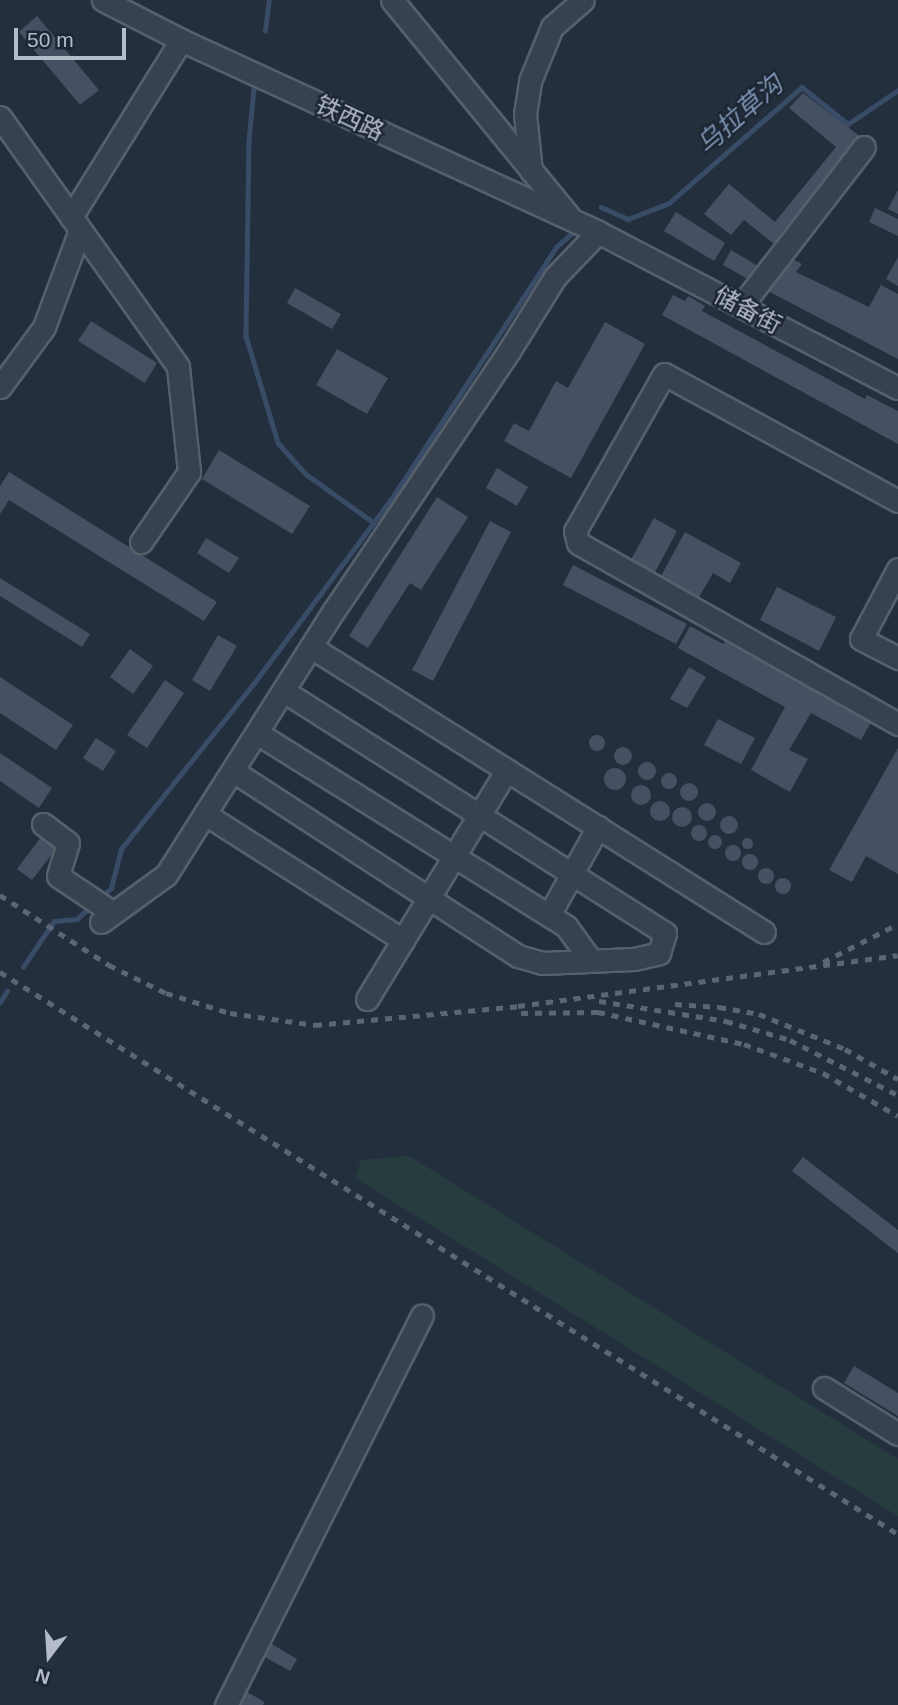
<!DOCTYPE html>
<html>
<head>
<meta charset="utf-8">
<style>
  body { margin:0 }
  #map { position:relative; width:898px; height:1705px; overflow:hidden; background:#242f3e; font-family:Arial,"Noto Sans SC",sans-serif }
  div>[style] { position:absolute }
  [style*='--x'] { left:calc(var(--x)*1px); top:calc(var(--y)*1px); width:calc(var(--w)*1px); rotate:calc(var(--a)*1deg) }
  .green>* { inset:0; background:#263c3f }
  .stream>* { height:4.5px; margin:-2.25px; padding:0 2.25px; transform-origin:2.25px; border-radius:2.25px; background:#394c67 }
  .building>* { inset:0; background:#455162 }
  .round { border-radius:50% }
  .roads { filter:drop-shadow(2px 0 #565f6c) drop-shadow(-2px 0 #565f6c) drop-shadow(0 2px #565f6c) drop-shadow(0 -2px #565f6c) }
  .minor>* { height:21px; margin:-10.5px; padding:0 10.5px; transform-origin:10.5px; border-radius:10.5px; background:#38414e }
  .rail>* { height:4.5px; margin-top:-2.25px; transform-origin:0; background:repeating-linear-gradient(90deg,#5a6575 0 7px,transparent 0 14px) }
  span { translate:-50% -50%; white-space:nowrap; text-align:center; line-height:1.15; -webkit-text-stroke:5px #1d2633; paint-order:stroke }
  .street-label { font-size:24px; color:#b4bcc9 }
  .water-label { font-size:26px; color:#7c92b1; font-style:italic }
  .north { position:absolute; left:14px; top:1621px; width:70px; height:70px; -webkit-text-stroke:5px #1d2633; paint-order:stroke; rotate:197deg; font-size:19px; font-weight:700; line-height:28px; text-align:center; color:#b4bcc9 }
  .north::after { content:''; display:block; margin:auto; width:24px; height:32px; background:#b4bcc9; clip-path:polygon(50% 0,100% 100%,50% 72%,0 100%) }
  .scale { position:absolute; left:14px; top:28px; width:112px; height:32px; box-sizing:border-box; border:4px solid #b4bcc9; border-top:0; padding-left:9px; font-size:21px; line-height:24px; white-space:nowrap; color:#b4bcc9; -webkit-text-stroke:5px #1d2633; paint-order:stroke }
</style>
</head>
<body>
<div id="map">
  <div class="green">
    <div style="clip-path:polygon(409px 1156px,898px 1459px,898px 1516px,355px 1178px,361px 1160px)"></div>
  </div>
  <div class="stream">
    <div style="--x:265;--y:31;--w:31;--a:-83"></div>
    <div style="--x:254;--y:88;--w:53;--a:95.4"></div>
    <div style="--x:249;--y:141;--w:195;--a:90.9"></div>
    <div style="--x:246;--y:336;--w:112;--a:73.3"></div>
    <div style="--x:278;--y:443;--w:42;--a:47.9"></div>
    <div style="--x:306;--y:474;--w:82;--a:35.6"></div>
    <div style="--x:601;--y:207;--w:30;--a:24"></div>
    <div style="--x:628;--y:219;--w:44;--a:-21.3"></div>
    <div style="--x:669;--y:203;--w:176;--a:-41.1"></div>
    <div style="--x:802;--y:87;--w:59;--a:38.8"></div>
    <div style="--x:848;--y:124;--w:60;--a:-34.2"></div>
    <div style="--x:100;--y:898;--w:15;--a:-42"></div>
    <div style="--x:111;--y:888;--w:40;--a:-75.6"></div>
    <div style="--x:121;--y:849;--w:213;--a:-51.3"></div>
    <div style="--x:254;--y:683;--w:234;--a:-53.3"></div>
    <div style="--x:394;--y:495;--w:296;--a:-56.8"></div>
    <div style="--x:556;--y:247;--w:20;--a:-41"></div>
    <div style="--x:23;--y:967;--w:55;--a:-56"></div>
    <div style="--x:54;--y:921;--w:23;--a:-5"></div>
    <div style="--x:77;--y:919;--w:19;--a:-43"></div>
    <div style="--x:0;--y:1002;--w:13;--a:-58"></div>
  </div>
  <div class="building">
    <div style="clip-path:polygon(37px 16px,99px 90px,80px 105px,19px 32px)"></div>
    <div style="clip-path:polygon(803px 93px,865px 140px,778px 247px,744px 220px,731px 235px,704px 214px,729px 184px,775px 222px,836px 147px,789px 108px)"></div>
    <div style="clip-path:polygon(898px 190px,898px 214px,888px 209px)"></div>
    <div style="clip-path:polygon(875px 208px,898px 219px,898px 236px,869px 222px)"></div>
    <div style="clip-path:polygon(676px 212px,725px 243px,714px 261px,664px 231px)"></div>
    <div style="clip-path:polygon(731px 250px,761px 268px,753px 282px,723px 265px)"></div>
    <div style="clip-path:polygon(786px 256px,802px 264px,796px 272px,869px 307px,881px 285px,898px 294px,898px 359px,764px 289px)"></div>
    <div style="clip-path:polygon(898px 257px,898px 286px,886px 279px)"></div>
    <div style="clip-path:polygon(295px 288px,341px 314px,332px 329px,287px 303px)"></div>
    <div style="clip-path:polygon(673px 295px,685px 301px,688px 296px,705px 306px,702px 311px,865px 399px,867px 395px,898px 411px,898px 444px,662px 315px)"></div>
    <div style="clip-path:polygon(91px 321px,157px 363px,145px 383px,78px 341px)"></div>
    <div style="clip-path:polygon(605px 322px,645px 344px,571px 478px,504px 441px,514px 423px,529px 431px,556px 381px,568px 388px)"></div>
    <div style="clip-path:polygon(337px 349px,388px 378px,367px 414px,316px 385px)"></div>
    <div style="clip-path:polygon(219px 450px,310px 506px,292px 534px,202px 479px)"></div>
    <div style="clip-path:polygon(497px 468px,528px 487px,517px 506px,486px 488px)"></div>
    <div style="clip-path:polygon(9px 472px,217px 602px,204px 621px,9px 500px,0 514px,0 486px)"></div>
    <div style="clip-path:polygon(437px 497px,468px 517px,421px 590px,410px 583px,368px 648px,349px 636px)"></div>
    <div style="clip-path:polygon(654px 518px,677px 531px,653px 576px,629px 563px)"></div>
    <div style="clip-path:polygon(490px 521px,511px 532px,433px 681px,412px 670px)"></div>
    <div style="clip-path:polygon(685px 532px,741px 563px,730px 583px,713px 573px,699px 597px,661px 576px)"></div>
    <div style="clip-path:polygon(206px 538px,239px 558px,229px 573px,197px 553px)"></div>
    <div style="clip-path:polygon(573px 565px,687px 624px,676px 644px,563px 585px)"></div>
    <div style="clip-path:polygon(0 578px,90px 634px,82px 647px,0 596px)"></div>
    <div style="clip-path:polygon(777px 587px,836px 617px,819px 651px,760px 620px)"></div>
    <div style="clip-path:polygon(690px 626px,723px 644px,729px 638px,874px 717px,861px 740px,811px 713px,789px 750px,808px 759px,790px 792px,751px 770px,785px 707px,678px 648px)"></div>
    <div style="clip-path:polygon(218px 635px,237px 646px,210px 691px,192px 680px)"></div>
    <div style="clip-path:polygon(130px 649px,153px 666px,133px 694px,110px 677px)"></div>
    <div style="clip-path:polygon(689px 667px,706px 677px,687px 708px,670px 699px)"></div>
    <div style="clip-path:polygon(0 677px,73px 725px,56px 750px,0 713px)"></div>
    <div style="clip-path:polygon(165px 680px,184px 693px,147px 748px,127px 735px)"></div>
    <div style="clip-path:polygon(718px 719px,755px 738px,741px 764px,704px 745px)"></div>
    <div class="round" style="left:589px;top:735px;width:16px;height:16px"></div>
    <div style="clip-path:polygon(96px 738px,116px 751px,103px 771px,83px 758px)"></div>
    <div class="round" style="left:614px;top:747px;width:18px;height:18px"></div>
    <div style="clip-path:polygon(898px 748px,898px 874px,866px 856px,852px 882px,829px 870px)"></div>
    <div style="clip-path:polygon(0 753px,52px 788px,39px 808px,0 781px)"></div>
    <div class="round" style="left:638px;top:762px;width:18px;height:18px"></div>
    <div class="round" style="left:604px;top:768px;width:22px;height:22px"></div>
    <div class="round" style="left:661px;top:773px;width:16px;height:16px"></div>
    <div class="round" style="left:680px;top:783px;width:18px;height:18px"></div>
    <div class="round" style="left:631px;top:785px;width:20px;height:20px"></div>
    <div class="round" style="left:650px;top:801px;width:20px;height:20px"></div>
    <div class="round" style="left:698px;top:803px;width:18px;height:18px"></div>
    <div class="round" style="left:672px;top:807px;width:20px;height:20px"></div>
    <div class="round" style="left:720px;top:816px;width:18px;height:18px"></div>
    <div class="round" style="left:691px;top:825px;width:16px;height:16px"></div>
    <div class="round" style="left:708px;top:835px;width:14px;height:14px"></div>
    <div style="clip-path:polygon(41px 837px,56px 849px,32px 880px,17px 869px)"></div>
    <div class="round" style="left:741.5px;top:837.5px;width:11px;height:11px"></div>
    <div class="round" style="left:725px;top:845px;width:16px;height:16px"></div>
    <div class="round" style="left:742px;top:854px;width:16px;height:16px"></div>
    <div class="round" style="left:758px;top:868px;width:16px;height:16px"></div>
    <div class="round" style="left:775px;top:878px;width:16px;height:16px"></div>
    <div style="clip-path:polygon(803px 1157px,898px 1230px,898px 1253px,792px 1171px)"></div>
    <div style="clip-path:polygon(854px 1366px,898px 1393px,898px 1416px,844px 1383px)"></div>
    <div style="clip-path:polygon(270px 1643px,297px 1659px,290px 1671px,263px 1656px)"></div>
    <div style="clip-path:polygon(247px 1692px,265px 1702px,263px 1705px,239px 1705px)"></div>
  </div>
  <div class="roads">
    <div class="minor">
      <div style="--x:103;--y:0;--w:88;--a:27.1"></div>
      <div style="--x:181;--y:40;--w:459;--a:24.7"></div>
      <div style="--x:598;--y:232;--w:338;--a:27.5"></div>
      <div style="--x:392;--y:0;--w:279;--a:50.7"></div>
      <div style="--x:0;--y:117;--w:307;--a:54.5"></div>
      <div style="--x:178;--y:367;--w:106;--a:84"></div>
      <div style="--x:189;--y:472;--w:85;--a:124.4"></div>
      <div style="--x:531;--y:171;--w:57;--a:-96"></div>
      <div style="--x:525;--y:114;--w:33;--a:-81"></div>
      <div style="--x:530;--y:81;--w:58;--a:-67.8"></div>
      <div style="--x:552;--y:27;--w:41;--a:-41.1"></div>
      <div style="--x:71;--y:217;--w:208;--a:-58.1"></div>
      <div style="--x:741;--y:306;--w:201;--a:-52.3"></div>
      <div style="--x:0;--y:387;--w:74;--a:-53.7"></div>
      <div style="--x:44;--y:327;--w:103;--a:-69.6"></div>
      <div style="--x:898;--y:501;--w:266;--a:-151.5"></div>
      <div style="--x:664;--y:374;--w:180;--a:119.5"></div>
      <div style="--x:575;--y:531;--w:12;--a:76"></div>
      <div style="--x:578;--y:543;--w:368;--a:29.5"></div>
      <div style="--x:898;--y:569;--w:79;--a:117.9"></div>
      <div style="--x:861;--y:639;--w:42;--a:27.2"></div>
      <div style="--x:311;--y:647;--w:535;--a:32.18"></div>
      <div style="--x:257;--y:733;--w:364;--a:32"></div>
      <div style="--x:566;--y:926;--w:41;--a:54"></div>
      <div style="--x:233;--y:771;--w:340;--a:33"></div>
      <div style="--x:518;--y:956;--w:25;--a:16"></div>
      <div style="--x:542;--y:963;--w:92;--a:-2.5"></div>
      <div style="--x:634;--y:959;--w:26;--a:-13"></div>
      <div style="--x:659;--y:953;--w:21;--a:-73"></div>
      <div style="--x:665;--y:933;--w:452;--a:-147.6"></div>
      <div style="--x:205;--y:814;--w:235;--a:32.5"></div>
      <div style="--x:43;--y:824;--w:31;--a:37"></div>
      <div style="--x:68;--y:843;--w:34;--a:107"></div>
      <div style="--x:58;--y:876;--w:66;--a:33.9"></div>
      <div style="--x:549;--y:915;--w:101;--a:-60.9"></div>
      <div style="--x:101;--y:922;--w:80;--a:-35.9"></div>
      <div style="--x:166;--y:875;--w:312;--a:-57.6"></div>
      <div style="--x:333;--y:612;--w:315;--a:-56"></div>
      <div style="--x:509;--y:351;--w:87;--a:-58.1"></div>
      <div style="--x:555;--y:277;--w:62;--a:-46.3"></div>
      <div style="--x:367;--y:999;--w:268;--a:-58.6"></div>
      <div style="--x:824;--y:1388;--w:87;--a:31.9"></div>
      <div style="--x:226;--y:1705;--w:436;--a:-63.3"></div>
    </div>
  </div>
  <div class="rail">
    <div style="--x:0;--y:895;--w:130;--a:32.7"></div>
    <div style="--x:109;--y:965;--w:64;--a:26.2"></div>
    <div style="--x:166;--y:993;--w:67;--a:17.4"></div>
    <div style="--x:230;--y:1013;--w:86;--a:8"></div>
    <div style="--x:315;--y:1025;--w:204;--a:-5.3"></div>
    <div style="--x:518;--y:1006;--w:383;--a:-7.6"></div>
    <div style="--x:823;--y:962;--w:84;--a:-26.9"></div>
    <div style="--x:0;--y:972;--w:1059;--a:32.04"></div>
    <div style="--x:599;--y:1001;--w:129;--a:8.9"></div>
    <div style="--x:726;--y:1021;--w:67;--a:16.5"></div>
    <div style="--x:790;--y:1040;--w:121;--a:27"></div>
    <div style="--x:675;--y:1004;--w:44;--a:3.9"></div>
    <div style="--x:719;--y:1007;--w:41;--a:9.9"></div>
    <div style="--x:759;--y:1014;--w:93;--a:22.1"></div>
    <div style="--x:845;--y:1049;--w:61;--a:29.5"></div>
    <div style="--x:521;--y:1013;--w:77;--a:-0.7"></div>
    <div style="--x:598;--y:1012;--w:149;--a:12.4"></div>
    <div style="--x:744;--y:1044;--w:84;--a:20.2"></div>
    <div style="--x:823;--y:1073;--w:86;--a:29.8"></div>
  </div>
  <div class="street-label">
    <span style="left:350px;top:118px;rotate:25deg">铁西路</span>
    <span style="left:748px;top:310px;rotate:28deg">储备街</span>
  </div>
  <div class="water-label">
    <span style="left:740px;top:115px;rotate:-41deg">乌拉草沟</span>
  </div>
  <div class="north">N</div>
  <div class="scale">50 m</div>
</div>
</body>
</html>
